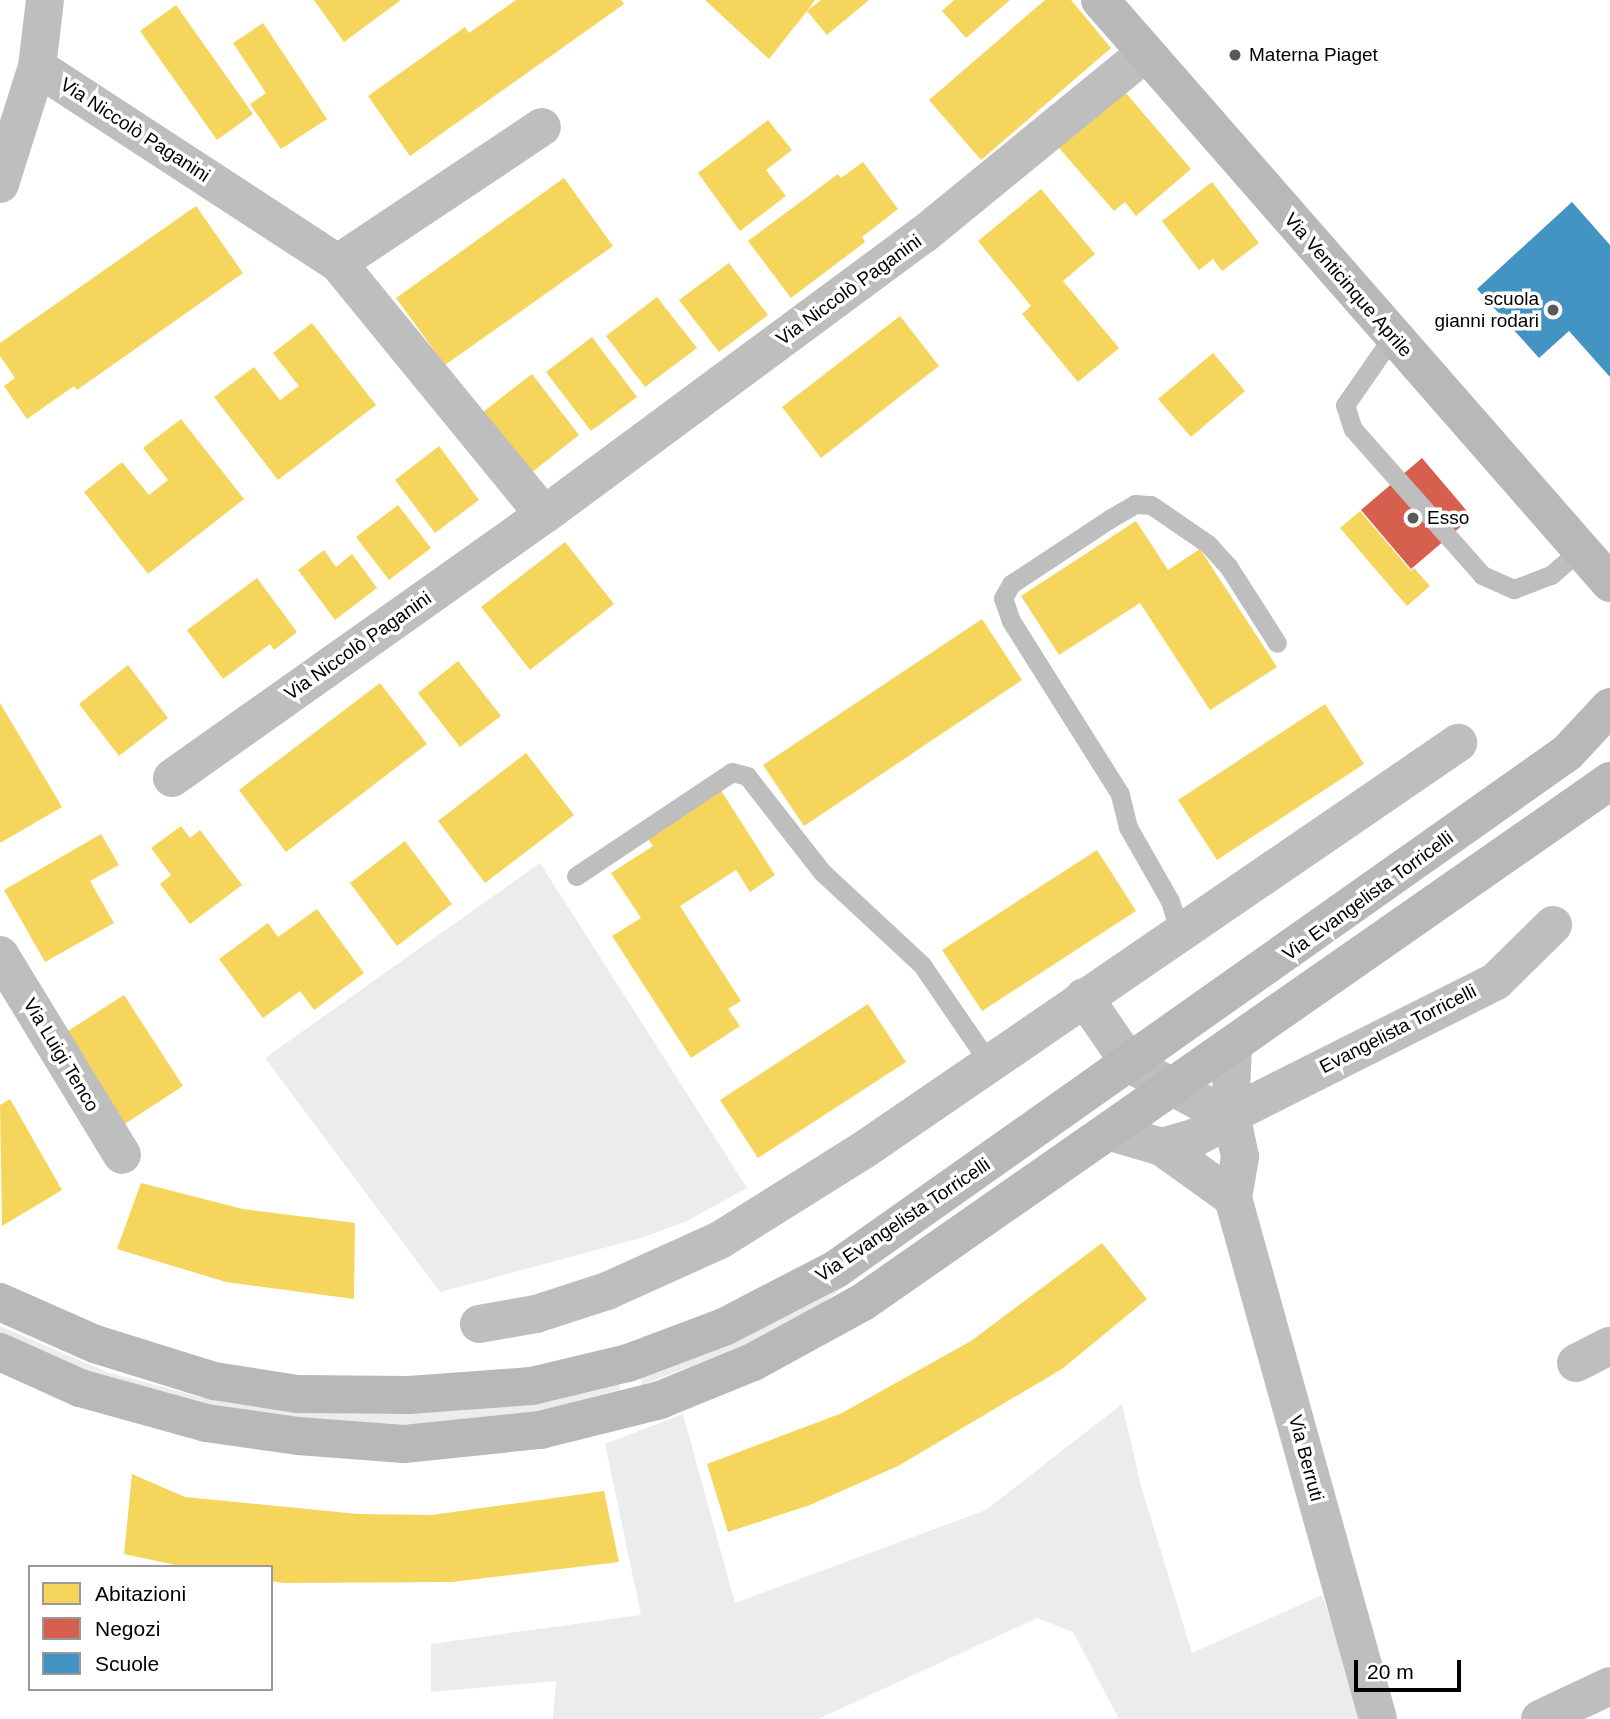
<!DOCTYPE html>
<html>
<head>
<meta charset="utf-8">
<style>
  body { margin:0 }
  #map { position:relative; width:1610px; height:1719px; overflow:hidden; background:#fff; font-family:Arial,sans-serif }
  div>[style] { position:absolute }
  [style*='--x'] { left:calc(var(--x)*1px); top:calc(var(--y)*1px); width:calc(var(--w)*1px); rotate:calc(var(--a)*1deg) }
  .green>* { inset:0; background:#ececec }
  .homes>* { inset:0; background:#f6d55c }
  .shops>* { inset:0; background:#d6604d }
  .schools>* { inset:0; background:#4393c3 }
  .lane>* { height:19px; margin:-9.5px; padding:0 9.5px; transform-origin:9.5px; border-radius:9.5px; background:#bebebe }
  .street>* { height:38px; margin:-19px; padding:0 19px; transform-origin:19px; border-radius:19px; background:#bebebe }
  .secondary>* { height:38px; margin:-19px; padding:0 19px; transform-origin:19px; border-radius:19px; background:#b8b8b8 }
  .dots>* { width:19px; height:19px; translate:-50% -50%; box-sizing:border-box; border:4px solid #fff; border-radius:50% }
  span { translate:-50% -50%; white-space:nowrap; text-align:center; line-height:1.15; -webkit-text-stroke:7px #fff; paint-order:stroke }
  .poi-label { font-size:19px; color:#000 }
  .left { translate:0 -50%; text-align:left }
  .right { translate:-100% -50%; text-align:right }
  .street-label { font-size:19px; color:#000 }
  .legend { position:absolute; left:28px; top:1565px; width:245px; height:126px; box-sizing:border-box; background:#fff; border:2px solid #999; margin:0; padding:9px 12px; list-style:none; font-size:21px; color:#000 }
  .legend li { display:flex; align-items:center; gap:14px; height:35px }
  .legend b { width:35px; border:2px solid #999 }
  .scale { position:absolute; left:1354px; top:1660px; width:107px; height:32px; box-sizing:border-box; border:4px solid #000; border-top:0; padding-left:9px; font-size:21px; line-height:24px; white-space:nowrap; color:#000; -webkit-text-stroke:5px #fff; paint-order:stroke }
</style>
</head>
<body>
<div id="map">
  <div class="green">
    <div style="clip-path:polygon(540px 863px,747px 1188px,687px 1221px,641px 1238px,440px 1292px,265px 1058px)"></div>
    <div style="clip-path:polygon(1020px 1153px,1024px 1160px,818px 1306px,739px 1348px,642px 1385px,638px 1373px)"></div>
    <div style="clip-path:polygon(0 1326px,107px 1372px,200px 1397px,272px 1409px,356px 1414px,460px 1411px,617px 1382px,621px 1389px,559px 1407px,461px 1423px,358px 1426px,272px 1419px,103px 1383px,0 1338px)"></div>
    <div style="clip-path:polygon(1122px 1404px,1141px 1486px,1192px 1653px,1322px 1595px,1365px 1719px,1119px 1719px,1073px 1632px,1037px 1618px,818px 1719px,553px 1719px,556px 1681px,431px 1692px,431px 1644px,641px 1615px,605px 1444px,683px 1414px,735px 1603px,986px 1510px)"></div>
  </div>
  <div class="homes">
    <div style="clip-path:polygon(314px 0,401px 0,344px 42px)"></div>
    <div style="clip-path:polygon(516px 0,621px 0,624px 4px,410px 156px,368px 96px,465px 27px,469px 33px)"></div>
    <div style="clip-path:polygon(705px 0,815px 0,807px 11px,821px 0,869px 0,827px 35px,807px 11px,769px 59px)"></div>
    <div style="clip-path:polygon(954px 0,1010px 0,966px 38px,942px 11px)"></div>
    <div style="clip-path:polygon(1045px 0,1071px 0,1111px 48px,981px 160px,929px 100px)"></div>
    <div style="clip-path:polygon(176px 5px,253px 114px,217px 140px,140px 31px)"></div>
    <div style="clip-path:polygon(263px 23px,327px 119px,281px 149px,250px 104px,266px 93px,233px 43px)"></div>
    <div style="clip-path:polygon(1125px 92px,1191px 169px,1136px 216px,1125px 202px,1114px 211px,1059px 148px)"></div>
    <div style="clip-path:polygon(768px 120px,792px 150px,766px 170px,786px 196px,740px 231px,698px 173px)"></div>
    <div style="clip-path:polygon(863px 162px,898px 209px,862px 237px,865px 242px,791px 298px,748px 241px,838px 174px,841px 178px)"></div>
    <div style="clip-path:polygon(564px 178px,613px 246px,445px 365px,396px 298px)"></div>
    <div style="clip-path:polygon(1212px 182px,1259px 243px,1222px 271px,1213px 259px,1199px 270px,1162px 221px)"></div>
    <div style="clip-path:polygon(1041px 189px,1095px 254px,1063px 281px,1119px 348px,1078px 382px,1022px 314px,1031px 306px,978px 241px)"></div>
    <div style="clip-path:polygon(196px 206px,243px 273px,77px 390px,74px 386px,27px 419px,4px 386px,15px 378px,0 356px,0 343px)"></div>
    <div style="clip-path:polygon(729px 263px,768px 315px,719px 352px,679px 300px)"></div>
    <div style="clip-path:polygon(657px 297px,697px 348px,645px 387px,606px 336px)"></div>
    <div style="clip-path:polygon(900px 316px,939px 366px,821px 458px,782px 407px)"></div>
    <div style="clip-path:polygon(312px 323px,376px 405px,278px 480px,214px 397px,254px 367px,280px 400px,299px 386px,273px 353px)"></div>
    <div style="clip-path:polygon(592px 337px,637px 397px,591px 431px,546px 372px)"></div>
    <div style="clip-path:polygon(1213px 353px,1245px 391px,1191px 437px,1158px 399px)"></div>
    <div style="clip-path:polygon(532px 374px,579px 435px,531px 473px,483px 412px)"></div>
    <div style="clip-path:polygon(181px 419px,244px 499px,148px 574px,84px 492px,122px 462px,149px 495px,168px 480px,143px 448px)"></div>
    <div style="clip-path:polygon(439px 446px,479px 500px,435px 533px,395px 480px)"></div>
    <div style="clip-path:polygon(398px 505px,431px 548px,389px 580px,356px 537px)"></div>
    <div style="clip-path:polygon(1360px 511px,1411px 571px,1414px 568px,1430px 586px,1407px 606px,1340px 528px)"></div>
    <div style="clip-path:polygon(1136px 521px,1168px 570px,1200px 549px,1277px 667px,1210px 710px,1140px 603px,1059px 655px,1021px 596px)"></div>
    <div style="clip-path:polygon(565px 542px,614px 604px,530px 670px,481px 607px)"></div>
    <div style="clip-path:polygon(324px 550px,336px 567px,352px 554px,377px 588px,335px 620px,298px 570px)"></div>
    <div style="clip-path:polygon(257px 578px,297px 632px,274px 650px,270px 644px,223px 679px,187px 630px)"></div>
    <div style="clip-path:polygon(982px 619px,1022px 680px,804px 826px,763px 765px)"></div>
    <div style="clip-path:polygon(458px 661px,501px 716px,460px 747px,418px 693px)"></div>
    <div style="clip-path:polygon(128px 665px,168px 718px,119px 756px,79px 704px)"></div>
    <div style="clip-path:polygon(380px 683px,427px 744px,286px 852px,239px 790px)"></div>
    <div style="clip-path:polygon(0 703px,62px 807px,0 843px)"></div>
    <div style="clip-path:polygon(1325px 704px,1364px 764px,1217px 860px,1178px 800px)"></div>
    <div style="clip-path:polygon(526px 753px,574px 815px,485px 883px,438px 821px)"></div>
    <div style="clip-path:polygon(720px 789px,775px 875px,750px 892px,736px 870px,680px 906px,741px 1001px,728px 1009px,740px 1026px,691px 1058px,612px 936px,641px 918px,611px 873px,653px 846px,646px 836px)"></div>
    <div style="clip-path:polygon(181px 826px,190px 838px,200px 830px,242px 885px,190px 924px,160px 884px,171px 875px,151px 848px)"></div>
    <div style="clip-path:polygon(101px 834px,119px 865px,90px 881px,114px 923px,45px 962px,4px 890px)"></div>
    <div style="clip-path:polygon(405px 841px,452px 904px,397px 946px,350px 883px)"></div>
    <div style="clip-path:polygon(1097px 850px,1136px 911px,982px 1011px,942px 950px)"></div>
    <div style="clip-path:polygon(317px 909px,364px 973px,314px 1010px,300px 991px,263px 1018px,219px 959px,268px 923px,278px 937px)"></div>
    <div style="clip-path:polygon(124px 995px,183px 1086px,120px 1127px,60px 1036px)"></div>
    <div style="clip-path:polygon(868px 1004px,906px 1062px,758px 1158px,720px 1100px)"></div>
    <div style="clip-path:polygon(10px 1099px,62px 1190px,2px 1226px,0 1105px)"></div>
    <div style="clip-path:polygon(141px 1183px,243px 1209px,355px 1223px,354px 1299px,226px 1282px,117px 1249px)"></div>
    <div style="clip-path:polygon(1102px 1243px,1147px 1299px,1062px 1369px,898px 1466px,810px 1505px,728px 1532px,707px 1464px,842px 1413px,971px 1341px)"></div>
    <div style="clip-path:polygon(132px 1474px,185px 1497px,358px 1514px,432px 1515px,604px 1491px,619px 1562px,452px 1582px,283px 1583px,271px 1581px,271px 1567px,185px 1567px,124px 1554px)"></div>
  </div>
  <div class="shops">
    <div style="clip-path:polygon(1422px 458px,1472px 517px,1411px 569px,1361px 510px)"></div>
  </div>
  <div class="schools">
    <div style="clip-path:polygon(1572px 202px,1610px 245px,1610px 377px,1569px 331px,1539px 358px,1477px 289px)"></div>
  </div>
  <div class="lane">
    <div style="--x:1393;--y:336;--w:84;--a:124.8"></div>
    <div style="--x:1345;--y:405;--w:25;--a:72"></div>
    <div style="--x:1353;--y:429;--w:195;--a:48.5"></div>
    <div style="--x:1482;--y:575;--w:35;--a:24"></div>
    <div style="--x:1514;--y:589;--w:40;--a:-21"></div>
    <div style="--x:1551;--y:575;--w:41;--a:-41.1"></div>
    <div style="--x:576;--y:876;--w:187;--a:-33.7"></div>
    <div style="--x:732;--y:772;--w:16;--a:15"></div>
    <div style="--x:747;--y:776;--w:122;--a:52"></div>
    <div style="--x:822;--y:872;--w:137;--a:42.9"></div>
    <div style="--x:922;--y:965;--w:119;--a:55.6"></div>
    <div style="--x:1180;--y:932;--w:33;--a:-108"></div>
    <div style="--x:1170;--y:901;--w:85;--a:-119.6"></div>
    <div style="--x:1128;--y:827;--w:34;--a:-104"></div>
    <div style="--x:1120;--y:794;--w:204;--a:-122.2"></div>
    <div style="--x:1011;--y:621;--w:24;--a:-109"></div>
    <div style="--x:1003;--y:598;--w:16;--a:-60"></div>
    <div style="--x:1011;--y:584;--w:120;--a:-33.4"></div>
    <div style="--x:1111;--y:518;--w:28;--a:-30"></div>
    <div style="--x:1135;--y:504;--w:16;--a:4"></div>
    <div style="--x:1151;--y:505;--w:69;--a:34.4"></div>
    <div style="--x:1208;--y:544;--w:30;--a:48"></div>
    <div style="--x:1228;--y:566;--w:91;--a:57.5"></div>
  </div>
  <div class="street">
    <div style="--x:37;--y:67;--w:359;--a:33.1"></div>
    <div style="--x:338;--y:263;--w:325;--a:50.7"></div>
    <div style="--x:0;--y:184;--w:123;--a:-72.5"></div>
    <div style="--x:37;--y:67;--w:67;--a:-83.2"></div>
    <div style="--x:338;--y:263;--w:245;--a:-33.7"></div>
    <div style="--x:172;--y:778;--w:456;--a:-35.3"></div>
    <div style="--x:544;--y:515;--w:471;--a:-36.5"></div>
    <div style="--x:923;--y:235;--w:287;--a:-39.3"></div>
    <div style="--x:0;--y:955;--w:234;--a:58.6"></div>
    <div style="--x:1084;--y:997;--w:81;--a:55.5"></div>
    <div style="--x:1130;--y:1064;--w:116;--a:28.3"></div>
    <div style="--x:1232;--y:1119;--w:39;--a:78"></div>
    <div style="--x:1240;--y:1157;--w:42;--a:99.7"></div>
    <div style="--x:1233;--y:1198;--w:541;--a:74.45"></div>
    <div style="--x:1230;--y:1115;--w:298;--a:-26.7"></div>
    <div style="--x:1496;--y:981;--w:80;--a:-44.5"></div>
    <div style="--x:1230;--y:1115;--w:69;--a:-87.5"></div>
    <div style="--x:1111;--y:1132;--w:53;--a:16.4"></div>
    <div style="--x:1162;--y:1147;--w:87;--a:35.7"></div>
    <div style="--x:1162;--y:1147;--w:35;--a:-16"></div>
    <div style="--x:1196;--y:1137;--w:40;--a:-26.6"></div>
    <div style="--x:479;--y:1324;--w:58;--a:-10"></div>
    <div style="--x:536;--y:1314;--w:75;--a:-17.9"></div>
    <div style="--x:607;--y:1291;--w:124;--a:-24.3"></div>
    <div style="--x:720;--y:1240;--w:171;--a:-32.1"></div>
    <div style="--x:865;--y:1149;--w:719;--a:-34.4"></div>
    <div style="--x:1576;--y:1363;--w:38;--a:-27"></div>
    <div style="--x:1540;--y:1719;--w:77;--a:-25.2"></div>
  </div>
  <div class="secondary">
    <div style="--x:1100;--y:0;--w:775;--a:48.82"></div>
    <div style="--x:0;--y:1302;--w:104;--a:23.9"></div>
    <div style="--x:95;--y:1344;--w:125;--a:17.3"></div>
    <div style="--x:214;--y:1381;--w:84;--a:8.9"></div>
    <div style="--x:297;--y:1394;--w:112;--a:0.5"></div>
    <div style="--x:409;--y:1395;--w:123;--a:-4.2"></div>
    <div style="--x:532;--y:1386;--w:99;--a:-13.5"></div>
    <div style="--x:628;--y:1363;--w:103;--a:-20.6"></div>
    <div style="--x:724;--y:1327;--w:126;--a:-27.4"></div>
    <div style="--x:836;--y:1269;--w:895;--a:-35.22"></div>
    <div style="--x:1567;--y:753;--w:63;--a:-46.9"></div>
    <div style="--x:0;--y:1352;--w:88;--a:24.2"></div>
    <div style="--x:80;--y:1388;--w:131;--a:15.5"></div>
    <div style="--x:206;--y:1423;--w:93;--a:8"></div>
    <div style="--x:298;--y:1436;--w:106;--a:4.3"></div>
    <div style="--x:404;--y:1444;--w:137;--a:-5.9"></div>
    <div style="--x:540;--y:1430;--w:124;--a:-14"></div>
    <div style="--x:660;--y:1400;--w:100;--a:-22.2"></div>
    <div style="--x:753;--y:1362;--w:125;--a:-28.6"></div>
    <div style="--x:863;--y:1302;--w:911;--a:-34.89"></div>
  </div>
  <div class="dots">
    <div style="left:1235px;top:55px;background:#595959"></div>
    <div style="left:1553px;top:310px;background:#595959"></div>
    <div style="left:1413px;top:518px;background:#595959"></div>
  </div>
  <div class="poi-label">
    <span class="left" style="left:1249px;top:55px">Materna Piaget</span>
    <span class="right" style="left:1539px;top:310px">scuola<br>gianni rodari</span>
    <span class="left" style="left:1427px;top:518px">Esso</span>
  </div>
  <div class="street-label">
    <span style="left:135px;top:130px;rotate:33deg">Via Niccolò Paganini</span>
    <span style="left:1348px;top:285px;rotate:49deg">Via Venticinque Aprile</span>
    <span style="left:849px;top:290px;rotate:-36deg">Via Niccolò Paganini</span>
    <span style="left:358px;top:646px;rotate:-35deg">Via Niccolò Paganini</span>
    <span style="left:1368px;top:896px;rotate:-36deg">Via Evangelista Torricelli</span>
    <span style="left:1398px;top:1029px;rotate:-27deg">Evangelista Torricelli</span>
    <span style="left:61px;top:1055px;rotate:59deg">Via Luigi Tenco</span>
    <span style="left:903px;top:1220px;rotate:-34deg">Via Evangelista Torricelli</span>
    <span style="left:1306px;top:1458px;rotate:75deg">Via Berruti</span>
  </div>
  <ul class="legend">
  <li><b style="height:19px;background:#f6d55c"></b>Abitazioni</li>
  <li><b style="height:19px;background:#d6604d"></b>Negozi</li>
  <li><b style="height:19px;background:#4393c3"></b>Scuole</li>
  </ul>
  <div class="scale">20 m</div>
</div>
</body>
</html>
